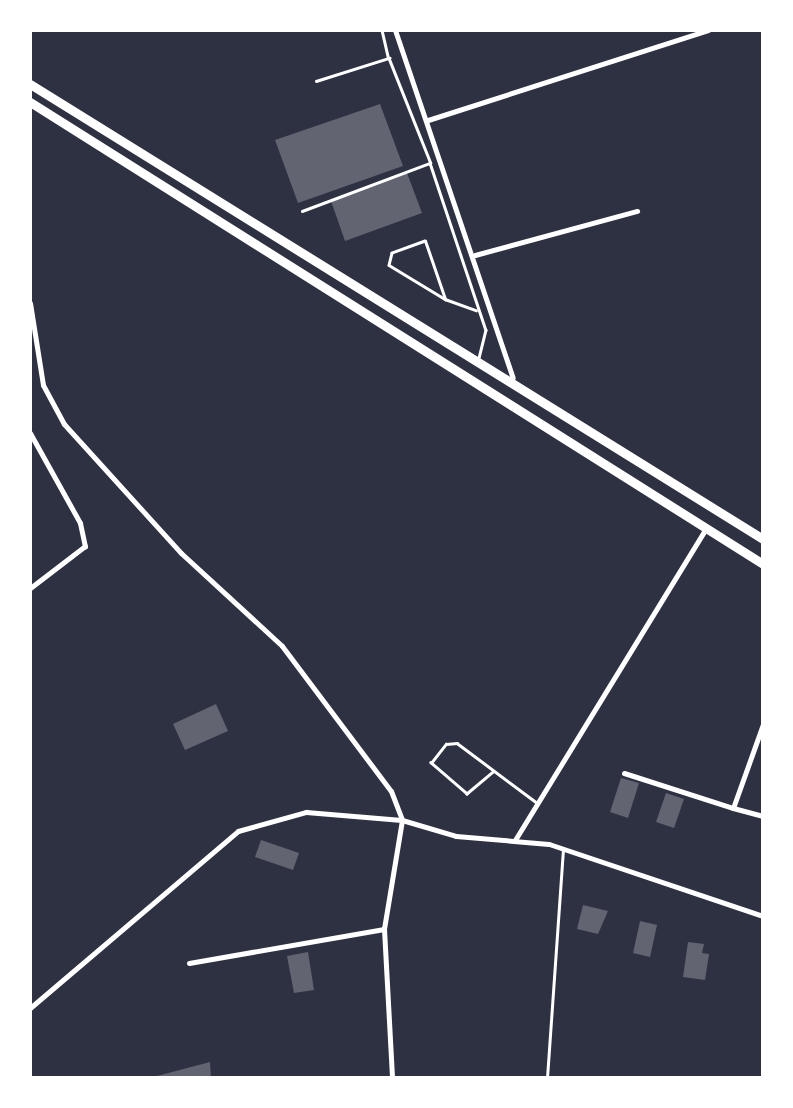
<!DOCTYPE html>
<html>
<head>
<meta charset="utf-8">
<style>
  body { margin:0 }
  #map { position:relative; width:793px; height:1108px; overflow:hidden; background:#2d3142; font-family:Commissioner,sans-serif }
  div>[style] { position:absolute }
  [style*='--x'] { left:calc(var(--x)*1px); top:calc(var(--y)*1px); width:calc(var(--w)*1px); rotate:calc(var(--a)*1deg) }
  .building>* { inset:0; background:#626471 }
  .service>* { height:2.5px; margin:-1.25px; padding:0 1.25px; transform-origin:1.25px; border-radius:1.25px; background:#fff }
  .minor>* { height:5px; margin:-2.5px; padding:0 2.5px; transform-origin:2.5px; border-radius:2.5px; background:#fff }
  .trunk>* { height:9px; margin:-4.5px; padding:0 4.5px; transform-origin:4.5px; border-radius:4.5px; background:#fff }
  span { translate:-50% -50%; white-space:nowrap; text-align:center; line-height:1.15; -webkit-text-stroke:10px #fff; paint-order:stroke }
  .frame { position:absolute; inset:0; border:32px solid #fff; pointer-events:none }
</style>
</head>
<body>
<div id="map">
  <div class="building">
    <div style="clip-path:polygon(380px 104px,403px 166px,298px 203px,275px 140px)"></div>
    <div style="clip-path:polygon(407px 173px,422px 213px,345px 241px,331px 201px)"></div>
    <div style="clip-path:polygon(216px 704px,228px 731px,185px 750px,173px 724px)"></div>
    <div style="clip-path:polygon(621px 778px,639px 783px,628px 818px,610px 812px)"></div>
    <div style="clip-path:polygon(666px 793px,684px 799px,674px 828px,656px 822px)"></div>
    <div style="clip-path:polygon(261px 840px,299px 853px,293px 870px,255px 857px)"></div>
    <div style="clip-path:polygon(583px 905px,608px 911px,598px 934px,577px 929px)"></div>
    <div style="clip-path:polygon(640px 921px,657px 925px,650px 957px,633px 953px)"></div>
    <div style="clip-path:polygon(688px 942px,704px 944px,702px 953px,709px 954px,705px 980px,683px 977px)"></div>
    <div style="clip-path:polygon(308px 952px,314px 990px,294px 993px,287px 956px)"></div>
    <div style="clip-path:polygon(210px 1062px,211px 1078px,153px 1078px,153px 1077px)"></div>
  </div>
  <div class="service">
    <div style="--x:382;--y:30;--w:28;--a:77"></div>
    <div style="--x:316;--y:81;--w:77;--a:-17.5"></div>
    <div style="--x:389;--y:58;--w:111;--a:68.3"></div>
    <div style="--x:302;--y:211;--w:137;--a:-20.6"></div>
    <div style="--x:430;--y:163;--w:176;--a:71.5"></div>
    <div style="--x:486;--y:330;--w:30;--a:104"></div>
    <div style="--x:445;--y:299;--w:61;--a:-109"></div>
    <div style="--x:425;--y:241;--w:35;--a:160"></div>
    <div style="--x:392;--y:253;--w:12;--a:104"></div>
    <div style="--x:389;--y:265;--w:66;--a:31.3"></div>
    <div style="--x:445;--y:299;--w:33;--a:20"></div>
    <div style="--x:493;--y:772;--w:34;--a:140"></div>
    <div style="--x:467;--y:794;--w:48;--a:-139.3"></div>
    <div style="--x:431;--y:763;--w:24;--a:-52"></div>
    <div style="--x:446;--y:744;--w:11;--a:-5"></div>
    <div style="--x:457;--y:743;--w:99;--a:36.8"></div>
    <div style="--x:547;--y:1078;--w:229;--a:-86"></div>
  </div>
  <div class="minor">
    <div style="--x:395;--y:30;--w:367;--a:71.3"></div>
    <div style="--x:428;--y:120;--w:294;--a:-17.8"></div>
    <div style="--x:475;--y:255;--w:168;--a:-15.2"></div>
    <div style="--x:30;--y:303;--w:83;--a:81"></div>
    <div style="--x:43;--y:385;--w:44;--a:61.7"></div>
    <div style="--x:64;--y:424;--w:174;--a:47.8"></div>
    <div style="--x:181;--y:553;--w:137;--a:42.6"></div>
    <div style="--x:282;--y:646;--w:181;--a:53.1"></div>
    <div style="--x:391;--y:791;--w:31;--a:69"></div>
    <div style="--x:402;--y:820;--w:56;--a:16.5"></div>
    <div style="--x:456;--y:836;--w:93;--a:4.9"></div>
    <div style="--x:549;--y:844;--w:226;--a:18.6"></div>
    <div style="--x:30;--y:433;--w:103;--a:60.9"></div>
    <div style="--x:80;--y:523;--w:24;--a:78"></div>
    <div style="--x:85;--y:546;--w:69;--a:142.6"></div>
    <div style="--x:624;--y:773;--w:114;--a:17.8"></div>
    <div style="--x:733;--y:808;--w:89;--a:-70.3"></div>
    <div style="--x:733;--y:808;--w:31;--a:15"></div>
    <div style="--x:515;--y:840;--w:364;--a:-58.5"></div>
    <div style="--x:189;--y:963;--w:198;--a:-9.9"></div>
    <div style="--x:30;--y:1008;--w:273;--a:-40.4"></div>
    <div style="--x:238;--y:831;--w:71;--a:-15.6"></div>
    <div style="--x:306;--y:812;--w:96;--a:4.8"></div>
    <div style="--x:402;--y:820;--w:110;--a:99.4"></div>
    <div style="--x:384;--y:929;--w:149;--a:86.9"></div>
  </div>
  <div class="trunk">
    <div style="--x:30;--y:84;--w:863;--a:31.83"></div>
    <div style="--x:30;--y:102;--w:866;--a:32.22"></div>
  </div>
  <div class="frame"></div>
</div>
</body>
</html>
